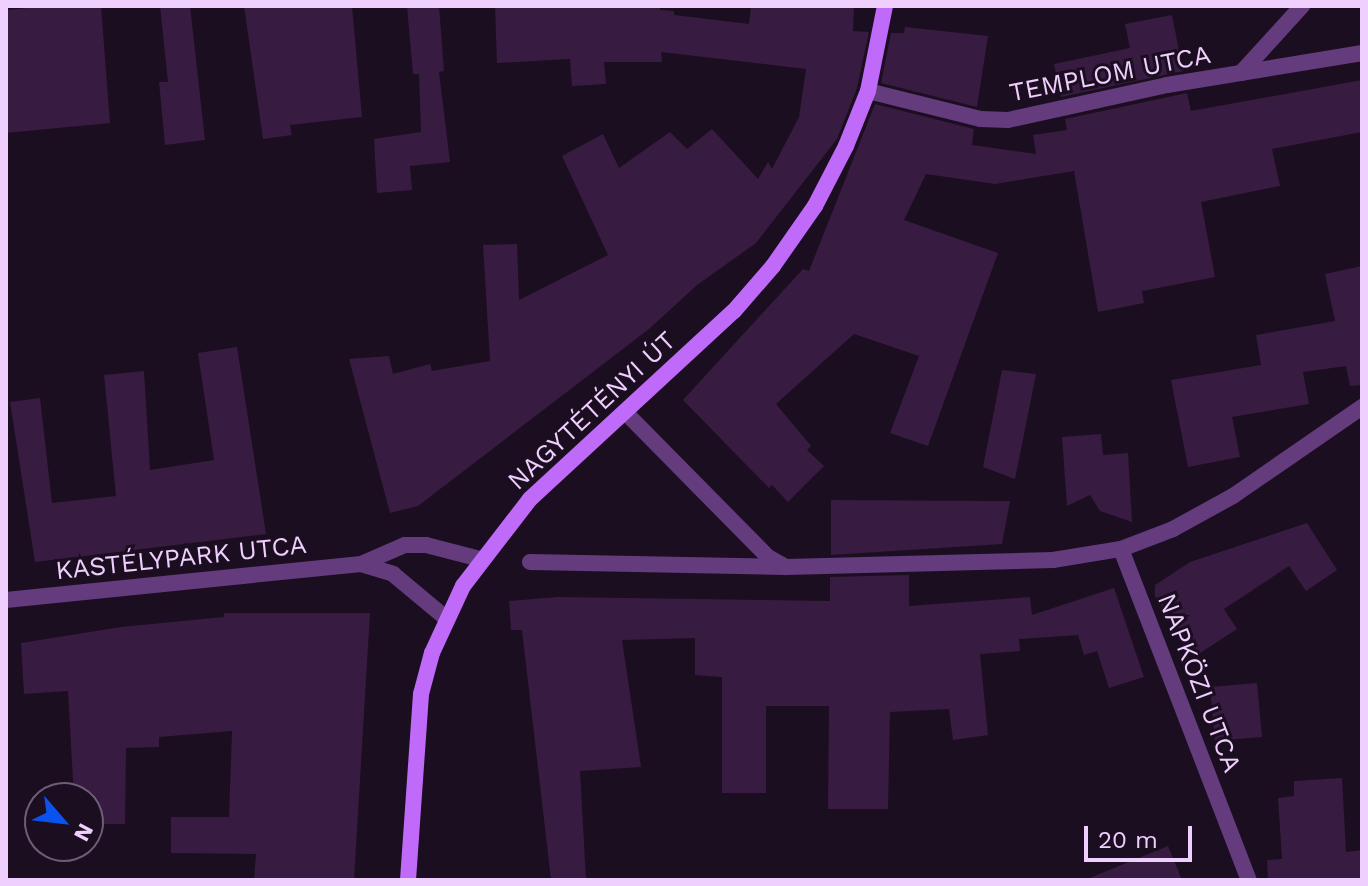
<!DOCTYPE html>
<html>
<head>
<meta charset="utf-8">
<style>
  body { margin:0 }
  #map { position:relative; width:1368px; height:886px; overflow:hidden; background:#1b0e20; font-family:"Work Sans",sans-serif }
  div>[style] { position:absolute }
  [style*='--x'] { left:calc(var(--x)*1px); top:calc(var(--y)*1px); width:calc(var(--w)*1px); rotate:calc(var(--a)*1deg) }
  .building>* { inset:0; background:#381b40 }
  .service>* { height:16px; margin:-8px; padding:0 8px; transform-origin:8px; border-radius:8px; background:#643b7d }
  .pedestrian>* { height:16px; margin:-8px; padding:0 8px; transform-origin:8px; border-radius:8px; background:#643b7d }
  .minor>* { height:16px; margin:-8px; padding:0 8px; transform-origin:8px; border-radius:8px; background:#643b7d }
  .secondary>* { height:16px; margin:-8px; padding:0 8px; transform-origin:8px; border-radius:8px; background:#c06af9 }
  span { translate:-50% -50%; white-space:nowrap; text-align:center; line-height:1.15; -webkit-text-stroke:6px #1b0e20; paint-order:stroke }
  .street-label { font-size:26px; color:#efcffd }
  .frame { position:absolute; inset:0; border:8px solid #efcffd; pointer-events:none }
  .north { position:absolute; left:24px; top:782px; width:80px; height:80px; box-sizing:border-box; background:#1b0e20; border:2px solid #705b78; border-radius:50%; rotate:118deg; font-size:22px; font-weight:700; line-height:32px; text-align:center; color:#efcffd }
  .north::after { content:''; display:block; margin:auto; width:28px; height:36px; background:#0a53ee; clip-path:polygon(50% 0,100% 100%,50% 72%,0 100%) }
  .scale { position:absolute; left:1084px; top:826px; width:108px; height:36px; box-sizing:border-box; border:4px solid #efcffd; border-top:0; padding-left:10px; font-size:24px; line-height:28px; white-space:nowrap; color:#efcffd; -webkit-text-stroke:6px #1b0e20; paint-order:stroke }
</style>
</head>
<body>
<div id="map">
  <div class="building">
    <div style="clip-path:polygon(50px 6px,101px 6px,110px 123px,6px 133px,6px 10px)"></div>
    <div style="clip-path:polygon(160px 6px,190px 6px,205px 140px,165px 145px,159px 82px,168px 82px)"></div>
    <div style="clip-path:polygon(244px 6px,352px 6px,362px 117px,290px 125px,292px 135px,263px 139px)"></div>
    <div style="clip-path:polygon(407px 6px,439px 6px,444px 71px,439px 72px,450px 162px,410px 166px,412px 190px,377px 193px,374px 139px,421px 132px,419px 74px,413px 74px)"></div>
    <div style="clip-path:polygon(495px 6px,660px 6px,660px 10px,674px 11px,674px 15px,749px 24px,751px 6px,854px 6px,853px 31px,869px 32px,857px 88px,837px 139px,756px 243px,697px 285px,649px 329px,418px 506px,390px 513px,349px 359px,389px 356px,393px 374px,430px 364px,432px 371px,490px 361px,483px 245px,517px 244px,519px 300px,608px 255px,562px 156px,603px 134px,619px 168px,670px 132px,687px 149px,712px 129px,758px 179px,768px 162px,772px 169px,799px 117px,806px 69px,661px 52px,662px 62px,604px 62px,606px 84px,572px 86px,570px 59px,497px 63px)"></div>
    <div style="clip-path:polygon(1172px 15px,1183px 71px,1061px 97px,1054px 64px,1130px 48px,1125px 24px)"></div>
    <div style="clip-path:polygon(905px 27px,988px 36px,977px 107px,881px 83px,891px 33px,904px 33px)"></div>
    <div style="clip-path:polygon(1362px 80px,1362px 132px,1272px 149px,1280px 186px,1201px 202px,1215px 277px,1142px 291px,1144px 303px,1098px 312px,1074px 171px,995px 184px,926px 174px,904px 220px,998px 253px,928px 446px,890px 433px,919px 356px,854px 334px,776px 404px,811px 446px,807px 450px,824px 466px,788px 502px,772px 485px,769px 488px,683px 400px,803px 269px,809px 271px,875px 104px,974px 129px,972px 145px,1036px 154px,1033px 135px,1067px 130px,1065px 119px,1187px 93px,1191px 111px)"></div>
    <div style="clip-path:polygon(1362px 266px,1362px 385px,1350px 386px,1346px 366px,1303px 372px,1309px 404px,1232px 417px,1240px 457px,1188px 467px,1171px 380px,1261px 365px,1256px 335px,1335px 321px,1325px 274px)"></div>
    <div style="clip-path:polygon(237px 347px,266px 534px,35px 562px,10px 402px,40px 398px,52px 503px,116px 496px,104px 375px,144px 371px,150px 470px,214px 460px,198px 353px)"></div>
    <div style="clip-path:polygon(1002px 370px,1036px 374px,1015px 479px,983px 467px)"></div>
    <div style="clip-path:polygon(1101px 434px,1103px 455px,1128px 453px,1132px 522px,1100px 511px,1090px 495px,1067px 506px,1062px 437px)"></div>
    <div style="clip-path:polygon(831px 500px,988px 501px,1010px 501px,1002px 544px,831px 555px)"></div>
    <div style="clip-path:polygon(1307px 523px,1337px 570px,1306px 591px,1289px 566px,1224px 609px,1237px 629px,1194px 657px,1155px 596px,1155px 585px,1190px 562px)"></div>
    <div style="clip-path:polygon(909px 575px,909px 606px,1030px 597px,1032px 615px,1114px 588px,1144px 677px,1109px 688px,1097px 651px,1084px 655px,1078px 635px,1019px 639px,1020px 651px,980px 654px,988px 735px,953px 740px,949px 709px,890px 712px,888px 809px,828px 809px,829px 706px,766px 706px,766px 793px,722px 793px,722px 677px,695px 675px,695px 638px,622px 640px,641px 767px,580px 771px,586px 880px,551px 880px,522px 630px,511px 630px,509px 601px,558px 597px,830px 601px,830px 577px)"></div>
    <div style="clip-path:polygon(224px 613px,370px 613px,354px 880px,254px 880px,256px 854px,171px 853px,171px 817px,229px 817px,232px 731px,159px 737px,159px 747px,126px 748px,125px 824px,88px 824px,88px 798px,74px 798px,68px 691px,24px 694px,21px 643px,121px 627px,224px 617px)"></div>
    <div style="clip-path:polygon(1257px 683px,1262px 737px,1215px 741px,1210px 687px)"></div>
    <div style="clip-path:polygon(1342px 778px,1346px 852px,1362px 850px,1362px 880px,1268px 880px,1267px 860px,1282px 859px,1278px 798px,1294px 796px,1294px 781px)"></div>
    <div style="clip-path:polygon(1168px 846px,1182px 880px,1087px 880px,1087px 879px)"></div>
  </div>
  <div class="service">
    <div style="--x:1241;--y:73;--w:91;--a:-47.7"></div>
  </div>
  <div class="pedestrian">
    <div style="--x:530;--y:562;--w:256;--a:1.1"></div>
  </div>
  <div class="minor">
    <div style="--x:868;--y:91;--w:115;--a:14"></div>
    <div style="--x:980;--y:119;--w:28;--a:2"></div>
    <div style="--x:1008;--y:120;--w:163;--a:-12.4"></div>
    <div style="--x:1167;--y:85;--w:198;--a:-9.3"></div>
    <div style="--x:625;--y:412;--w:204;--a:45.4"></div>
    <div style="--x:768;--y:557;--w:21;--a:29"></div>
    <div style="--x:786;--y:567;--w:267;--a:-1.5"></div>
    <div style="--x:1053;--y:560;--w:69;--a:-9.2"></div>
    <div style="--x:1121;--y:549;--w:56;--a:-21"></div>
    <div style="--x:1173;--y:529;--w:68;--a:-28.8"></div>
    <div style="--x:1233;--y:496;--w:157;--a:-34.6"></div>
    <div style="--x:1121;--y:549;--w:355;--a:68.9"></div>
    <div style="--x:361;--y:564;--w:34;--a:17"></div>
    <div style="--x:393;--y:574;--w:70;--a:39.8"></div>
    <div style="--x:6;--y:600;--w:357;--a:-5.8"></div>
    <div style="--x:361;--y:564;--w:48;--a:-23.4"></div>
    <div style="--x:405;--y:545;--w:21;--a:0"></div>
    <div style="--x:426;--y:545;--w:56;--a:14.5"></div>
  </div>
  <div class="secondary">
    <div style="--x:408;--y:880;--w:186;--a:-86"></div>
    <div style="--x:421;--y:694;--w:42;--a:-75"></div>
    <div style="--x:432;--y:653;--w:74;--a:-65.2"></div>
    <div style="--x:463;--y:586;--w:110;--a:-52.4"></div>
    <div style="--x:530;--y:499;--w:277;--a:-42.7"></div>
    <div style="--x:734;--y:311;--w:60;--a:-49.1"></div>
    <div style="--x:773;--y:266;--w:73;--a:-55"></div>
    <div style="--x:815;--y:206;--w:68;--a:-62.7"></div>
    <div style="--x:846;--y:146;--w:59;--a:-68.2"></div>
    <div style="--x:868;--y:91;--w:87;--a:-78.7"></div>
  </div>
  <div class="street-label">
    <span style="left:1110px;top:74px;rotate:-11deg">TEMPLOM UTCA</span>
    <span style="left:592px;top:411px;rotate:-43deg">NAGYTÉTÉNYI ÚT</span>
    <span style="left:181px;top:558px;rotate:-6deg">KASTÉLYPARK UTCA</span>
    <span style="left:1199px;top:683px;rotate:69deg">NAPKÖZI UTCA</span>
  </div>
  <div class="frame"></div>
  <div class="north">N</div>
  <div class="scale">20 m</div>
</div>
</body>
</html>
